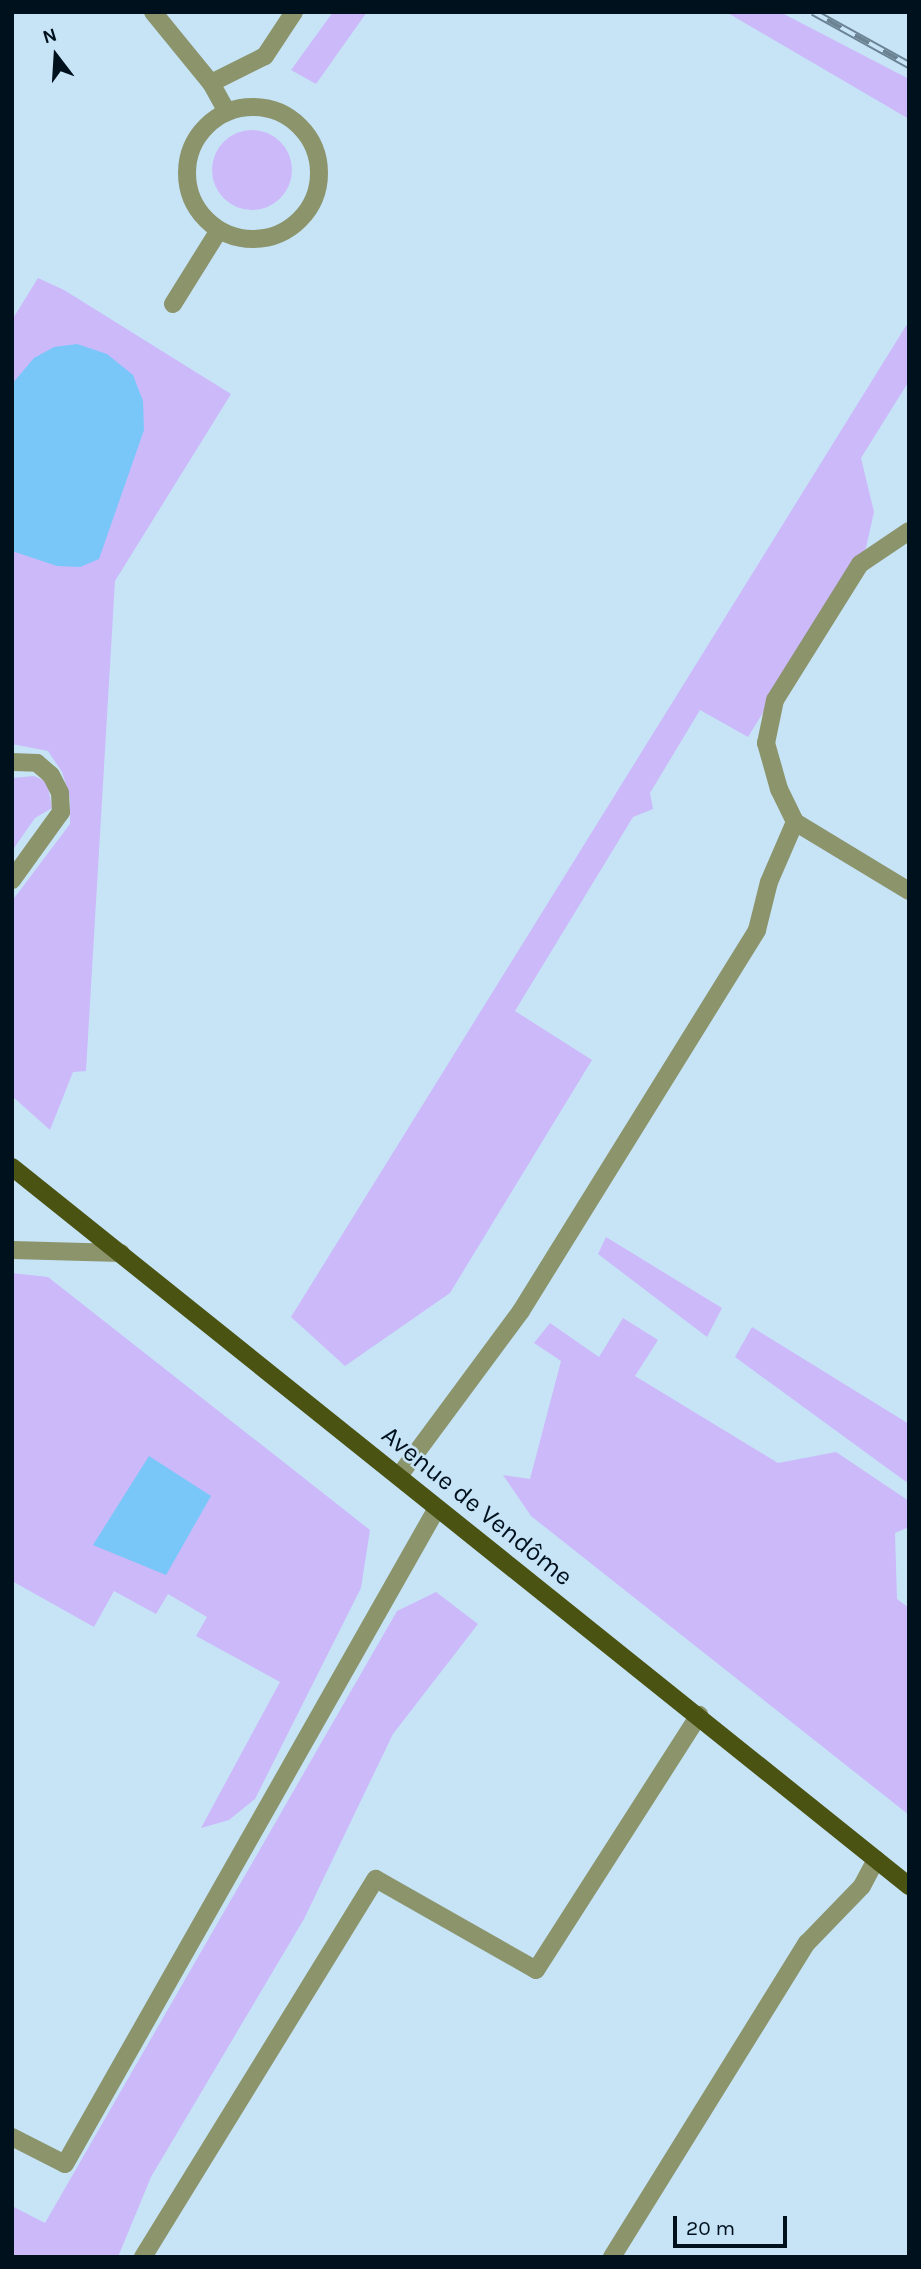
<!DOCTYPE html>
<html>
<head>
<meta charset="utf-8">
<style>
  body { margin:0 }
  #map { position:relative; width:921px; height:2269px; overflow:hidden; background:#c7e4f7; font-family:Karla,sans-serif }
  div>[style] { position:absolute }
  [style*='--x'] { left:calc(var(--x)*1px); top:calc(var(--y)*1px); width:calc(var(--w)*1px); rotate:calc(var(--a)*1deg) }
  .green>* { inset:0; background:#cbb9fa }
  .round { border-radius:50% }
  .water>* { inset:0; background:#79c7f8 }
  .lane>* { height:18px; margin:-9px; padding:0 9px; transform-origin:9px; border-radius:9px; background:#8b946b }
  .street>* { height:18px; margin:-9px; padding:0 9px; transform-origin:9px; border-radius:9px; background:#8b946b }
  .street>.ring { margin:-9px; padding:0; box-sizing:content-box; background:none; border:18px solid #8b946b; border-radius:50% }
  .primary>* { height:18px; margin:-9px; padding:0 9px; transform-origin:9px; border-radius:9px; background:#4a5311 }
  .rail>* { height:8px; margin-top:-4px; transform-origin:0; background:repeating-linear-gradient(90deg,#c7e4f7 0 16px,#6b8393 0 32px); box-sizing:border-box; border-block:2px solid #6b8393 }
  span { translate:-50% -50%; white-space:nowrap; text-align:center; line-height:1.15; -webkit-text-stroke:5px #c7e4f7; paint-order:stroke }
  .street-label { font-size:26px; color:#00111e }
  .frame { position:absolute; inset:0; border:14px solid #00111e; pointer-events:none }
  .north { position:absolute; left:21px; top:21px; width:70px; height:70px; -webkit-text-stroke:5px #c7e4f7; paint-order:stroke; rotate:343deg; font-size:19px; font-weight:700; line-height:28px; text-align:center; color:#00111e }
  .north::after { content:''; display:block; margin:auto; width:24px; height:32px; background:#00111e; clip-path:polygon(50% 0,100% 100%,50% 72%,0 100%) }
  .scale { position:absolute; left:673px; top:2216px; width:114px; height:32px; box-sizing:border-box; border:4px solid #00111e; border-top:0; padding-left:9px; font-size:21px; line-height:24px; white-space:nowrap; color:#00111e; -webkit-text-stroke:5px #c7e4f7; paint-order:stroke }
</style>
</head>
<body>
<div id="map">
  <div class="green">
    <div style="clip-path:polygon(333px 12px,367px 12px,316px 84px,291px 70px)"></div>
    <div style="clip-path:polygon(726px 12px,780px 12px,909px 79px,909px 119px)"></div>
    <div class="round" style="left:212px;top:130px;width:80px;height:80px"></div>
    <div style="clip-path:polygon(38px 278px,64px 290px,231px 394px,115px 581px,86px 1071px,73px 1072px,50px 1130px,12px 1096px,12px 901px,70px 824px,70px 798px,62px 772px,48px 751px,12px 744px,12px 320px)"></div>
    <div style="clip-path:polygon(909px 321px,909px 381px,861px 458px,874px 512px,866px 548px,748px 737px,700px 710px,650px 793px,653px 809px,633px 817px,515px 1011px,592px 1060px,450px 1293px,345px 1366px,291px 1317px)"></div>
    <div style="clip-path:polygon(34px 776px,47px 782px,52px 808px,35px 818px,12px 851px,12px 778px)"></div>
    <div style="clip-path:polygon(606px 1237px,722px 1308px,707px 1337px,598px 1254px)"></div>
    <div style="clip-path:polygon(12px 1273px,48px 1277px,370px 1530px,361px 1588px,255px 1799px,229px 1820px,201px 1828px,280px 1682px,196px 1636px,207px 1617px,168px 1594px,156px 1614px,114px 1591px,94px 1627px,12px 1581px)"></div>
    <div style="clip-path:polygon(623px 1318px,658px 1340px,635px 1376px,778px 1463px,836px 1452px,909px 1501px,909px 1527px,895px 1533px,897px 1599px,909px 1608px,909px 1815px,531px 1516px,503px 1475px,530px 1479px,561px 1361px,534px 1343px,550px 1323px,599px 1357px)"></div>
    <div style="clip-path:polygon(752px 1327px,909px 1424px,909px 1484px,735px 1357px)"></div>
    <div style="clip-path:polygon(436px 1592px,478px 1624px,393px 1734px,304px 1919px,151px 2177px,118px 2257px,12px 2257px,12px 2206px,45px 2223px,397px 1611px)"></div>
  </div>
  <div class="water">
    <div style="clip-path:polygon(77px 344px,107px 354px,133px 375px,143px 401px,144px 430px,99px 559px,80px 567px,57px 566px,12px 551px,12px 384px,34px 358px,54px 347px)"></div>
    <div style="clip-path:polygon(149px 1456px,211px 1496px,166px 1575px,93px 1545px)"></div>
  </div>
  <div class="lane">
    <div style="--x:211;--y:83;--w:60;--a:-26.6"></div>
    <div style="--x:265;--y:56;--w:53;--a:-56.6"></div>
    <div style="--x:173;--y:304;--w:87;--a:-58.1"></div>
    <div style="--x:909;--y:531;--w:59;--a:146"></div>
    <div style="--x:860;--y:564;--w:160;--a:122"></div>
    <div style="--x:775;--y:700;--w:44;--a:101.8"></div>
    <div style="--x:766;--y:743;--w:48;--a:74.2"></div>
    <div style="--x:779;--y:789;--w:37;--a:64"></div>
    <div style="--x:795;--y:822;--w:133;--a:31.2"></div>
    <div style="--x:12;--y:762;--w:25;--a:2"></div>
    <div style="--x:37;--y:763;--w:18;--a:41"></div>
    <div style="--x:51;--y:775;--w:20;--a:63"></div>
    <div style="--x:60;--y:793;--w:19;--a:87"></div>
    <div style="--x:61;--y:812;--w:84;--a:125.8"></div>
    <div style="--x:12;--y:1250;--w:109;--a:1.6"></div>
    <div style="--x:399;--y:1476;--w:205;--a:-53.5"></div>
    <div style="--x:521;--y:1311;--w:448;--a:-58.2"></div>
    <div style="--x:757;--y:930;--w:49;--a:-76"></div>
    <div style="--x:769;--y:882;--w:65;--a:-66.6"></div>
    <div style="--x:12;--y:2137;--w:59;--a:27"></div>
    <div style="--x:65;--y:2164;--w:754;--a:-60.44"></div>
    <div style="--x:143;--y:2257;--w:444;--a:-58.4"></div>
    <div style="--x:376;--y:1879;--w:184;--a:29.6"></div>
    <div style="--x:536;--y:1970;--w:303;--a:-57.4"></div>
    <div style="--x:612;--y:2257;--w:370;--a:-58.2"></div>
    <div style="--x:807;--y:1943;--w:79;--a:-46"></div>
    <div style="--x:862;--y:1886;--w:30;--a:-62"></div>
  </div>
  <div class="street">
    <div style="--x:153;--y:12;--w:92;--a:50.8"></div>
    <div style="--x:211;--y:83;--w:33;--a:61"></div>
    <div class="ring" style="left:187px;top:107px;width:114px;height:114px"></div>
  </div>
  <div class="primary">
    <div style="--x:12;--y:1167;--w:1150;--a:38.71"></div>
  </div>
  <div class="rail">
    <div style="--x:813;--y:12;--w:110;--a:28.9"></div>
  </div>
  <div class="street-label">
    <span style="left:477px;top:1506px;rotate:39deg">Avenue de Vendôme</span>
  </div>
  <div class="frame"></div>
  <div class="north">N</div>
  <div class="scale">20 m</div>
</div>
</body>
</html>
